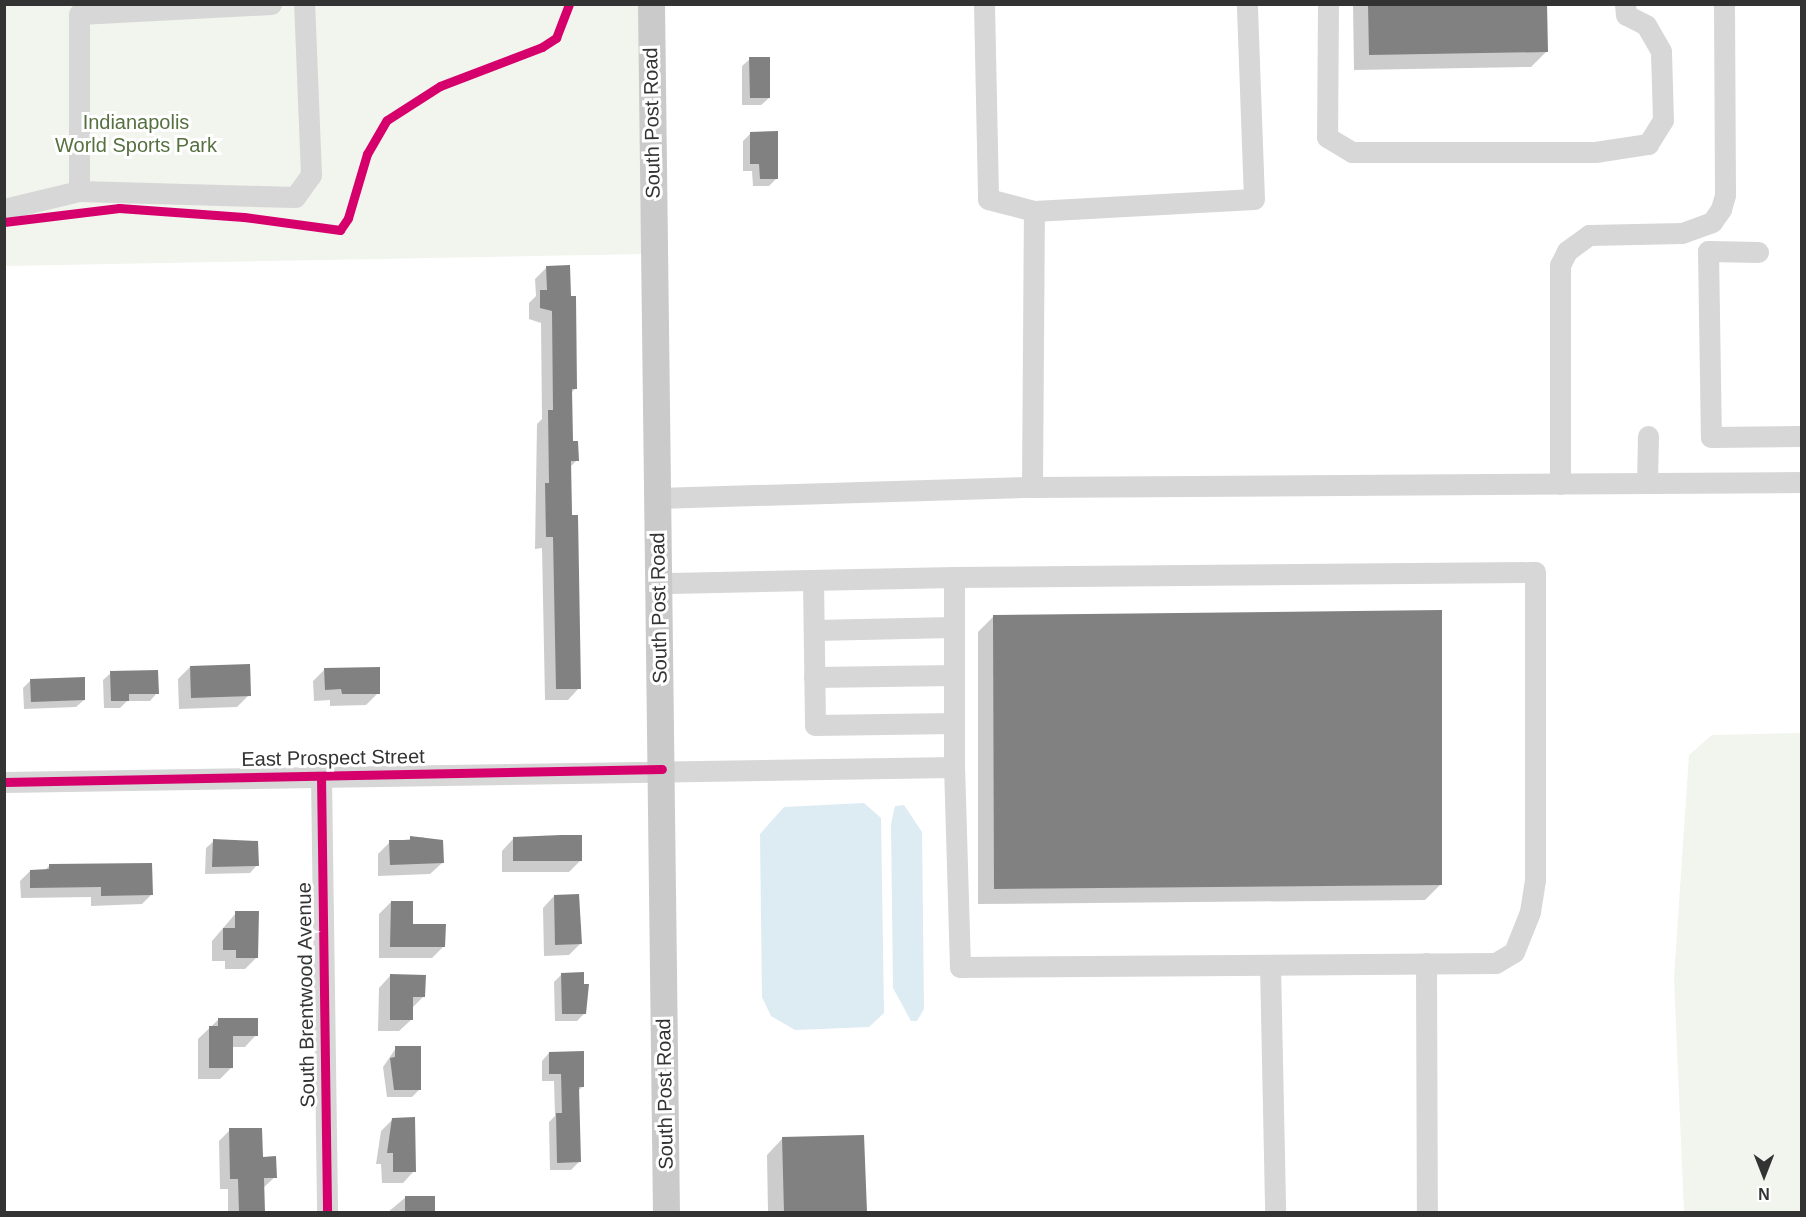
<!DOCTYPE html>
<html>
<head>
<meta charset="utf-8">
<style>
  body { margin:0 }
  #map { position:relative; width:1806px; height:1217px; overflow:hidden; background:#fff; font-family:Helvetica,sans-serif }
  div>[style] { position:absolute }
  [style*='--x'] { left:calc(var(--x)*1px); top:calc(var(--y)*1px); width:calc(var(--w)*1px); rotate:calc(var(--a)*1deg) }
  .green>* { inset:0; background:#f1f5ed }
  .water>* { inset:0; background:#ddebf3 }
  .shadow>* { inset:0; background:#0003 }
  .building>* { inset:0; background:#818181 }
  .minor>* { height:21px; margin:-10.5px; padding:0 10.5px; transform-origin:10.5px; border-radius:10.5px; background:#d7d7d7 }
  .major>* { height:27px; margin:-13.5px; padding:0 13.5px; transform-origin:13.5px; border-radius:13.5px; background:#cacaca }
  .cycleway>* { height:9px; margin:-4.5px; padding:0 4.5px; transform-origin:4.5px; border-radius:4.5px; background:#d6006c }
  span { translate:-50% -50%; white-space:nowrap; text-align:center; line-height:1.15; -webkit-text-stroke:6px #fff; paint-order:stroke }
  .park-label { font-size:20px; color:#56703f }
  .street-label { font-size:20px; color:#333 }
  .frame { position:absolute; inset:0; border:6px solid #333; pointer-events:none }
  .north { position:absolute; left:1734px; top:1145px; width:60px; height:60px; -webkit-text-stroke:4px #fff; paint-order:stroke; rotate:180deg; font-size:16px; font-weight:700; line-height:24px; text-align:center; color:#333 }
  .north::after { content:''; display:block; margin:auto; width:21px; height:27px; background:#333; clip-path:polygon(50% 0,100% 100%,50% 72%,0 100%) }
</style>
</head>
<body>
<div id="map">
  <div class="green">
    <div style="clip-path:polygon(4px 5px,640px 5px,645px 254px,5px 266px)"></div>
    <div style="clip-path:polygon(1801px 733px,1801px 1212px,1684px 1212px,1674px 978px,1689px 755px,1712px 735px)"></div>
  </div>
  <div class="water">
    <div style="clip-path:polygon(864px 803px,881px 818px,884px 1013px,869px 1027px,795px 1030px,771px 1016px,762px 997px,760px 834px,784px 807px)"></div>
    <div style="clip-path:polygon(904px 805px,922px 832px,924px 1009px,917px 1021px,911px 1021px,893px 988px,891px 824px,895px 806px)"></div>
  </div>
  <div class="shadow">
    <div style="clip-path:polygon(1353px 4px,1545px 4px,1547px 51px,1531px 67px,1354px 70px)"></div>
    <div style="clip-path:polygon(750px 59px,769px 98px,761px 105px,742px 105px,742px 66px)"></div>
    <div style="clip-path:polygon(751px 133px,777px 178px,769px 186px,753px 186px,752px 171px,743px 171px,743px 141px)"></div>
    <div style="clip-path:polygon(547px 267px,576px 388px,571px 393px,572px 442px,577px 460px,570px 467px,579px 688px,568px 700px,545px 700px,542px 548px,535px 549px,537px 424px,542px 419px,541px 323px,529px 319px,529px 303px,536px 296px,535px 279px)"></div>
    <div style="clip-path:polygon(994px 616px,1441px 884px,1425px 900px,978px 904px,978px 632px)"></div>
    <div style="clip-path:polygon(190px 667px,249px 695px,237px 707px,179px 709px,178px 679px)"></div>
    <div style="clip-path:polygon(325px 669px,378px 693px,366px 705px,330px 706px,330px 700px,314px 701px,313px 681px)"></div>
    <div style="clip-path:polygon(111px 673px,157px 693px,150px 701px,127px 701px,120px 708px,104px 708px,103px 680px)"></div>
    <div style="clip-path:polygon(31px 680px,84px 700px,76px 707px,24px 709px,23px 688px)"></div>
    <div style="clip-path:polygon(423px 837px,442px 863px,430px 874px,378px 876px,378px 854px,390px 842px)"></div>
    <div style="clip-path:polygon(513px 839px,580px 861px,569px 872px,502px 872px,502px 851px)"></div>
    <div style="clip-path:polygon(214px 841px,257px 865px,250px 873px,205px 874px,206px 848px)"></div>
    <div style="clip-path:polygon(50px 865px,152px 894px,142px 904px,91px 906px,91px 897px,21px 898px,20px 881px,30px 871px,44px 871px)"></div>
    <div style="clip-path:polygon(554px 896px,581px 943px,569px 955px,544px 956px,543px 908px)"></div>
    <div style="clip-path:polygon(391px 902px,411px 925px,444px 946px,432px 958px,379px 958px,379px 914px)"></div>
    <div style="clip-path:polygon(236px 913px,257px 957px,245px 969px,225px 969px,225px 961px,212px 961px,212px 941px)"></div>
    <div style="clip-path:polygon(562px 974px,584px 1014px,577px 1021px,555px 1021px,554px 982px)"></div>
    <div style="clip-path:polygon(390px 976px,424px 996px,411px 1009px,411px 1020px,399px 1031px,378px 1031px,379px 988px)"></div>
    <div style="clip-path:polygon(219px 1019px,256px 1035px,245px 1047px,232px 1047px,232px 1067px,220px 1079px,198px 1079px,198px 1039px)"></div>
    <div style="clip-path:polygon(396px 1048px,420px 1089px,412px 1097px,387px 1097px,383px 1067px)"></div>
    <div style="clip-path:polygon(549px 1053px,583px 1086px,578px 1091px,579px 1162px,571px 1170px,550px 1170px,549px 1122px,555px 1116px,554px 1081px,542px 1081px,542px 1061px)"></div>
    <div style="clip-path:polygon(393px 1119px,414px 1171px,403px 1183px,382px 1183px,381px 1164px,376px 1164px,381px 1131px)"></div>
    <div style="clip-path:polygon(230px 1130px,261px 1158px,275px 1177px,263px 1188px,263px 1212px,228px 1212px,228px 1189px,220px 1189px,219px 1141px)"></div>
    <div style="clip-path:polygon(863px 1137px,865px 1212px,768px 1212px,767px 1155px,782px 1139px)"></div>
    <div style="clip-path:polygon(406px 1197px,434px 1197px,434px 1212px,388px 1212px)"></div>
  </div>
  <div class="building">
    <div style="clip-path:polygon(1368px 4px,1547px 4px,1548px 52px,1369px 55px)"></div>
    <div style="clip-path:polygon(749px 57px,770px 57px,770px 98px,750px 98px)"></div>
    <div style="clip-path:polygon(778px 131px,778px 179px,760px 179px,759px 164px,750px 164px,750px 132px)"></div>
    <div style="clip-path:polygon(570px 265px,571px 296px,576px 296px,577px 389px,572px 389px,573px 441px,578px 441px,579px 461px,571px 461px,572px 515px,578px 515px,581px 689px,556px 689px,553px 537px,546px 537px,545px 483px,549px 483px,548px 410px,553px 410px,552px 311px,540px 308px,540px 290px,547px 290px,546px 266px)"></div>
    <div style="clip-path:polygon(1442px 610px,1442px 885px,994px 889px,993px 615px)"></div>
    <div style="clip-path:polygon(250px 664px,251px 696px,191px 698px,190px 666px)"></div>
    <div style="clip-path:polygon(380px 667px,380px 694px,342px 694px,341px 689px,325px 690px,324px 668px)"></div>
    <div style="clip-path:polygon(158px 670px,159px 694px,129px 694px,129px 701px,111px 701px,110px 671px)"></div>
    <div style="clip-path:polygon(85px 677px,85px 700px,31px 702px,30px 679px)"></div>
    <div style="clip-path:polygon(561px 835px,582px 835px,582px 861px,513px 861px,513px 837px)"></div>
    <div style="clip-path:polygon(410px 836px,443px 840px,444px 863px,390px 865px,389px 840px,410px 840px)"></div>
    <div style="clip-path:polygon(213px 839px,258px 841px,259px 866px,212px 867px)"></div>
    <div style="clip-path:polygon(152px 863px,153px 895px,101px 896px,101px 887px,30px 888px,30px 870px,49px 869px,49px 864px)"></div>
    <div style="clip-path:polygon(579px 894px,582px 944px,555px 945px,554px 895px)"></div>
    <div style="clip-path:polygon(391px 901px,413px 901px,413px 924px,446px 924px,445px 947px,390px 947px)"></div>
    <div style="clip-path:polygon(235px 911px,259px 911px,258px 958px,236px 958px,236px 950px,223px 950px,223px 928px,235px 928px)"></div>
    <div style="clip-path:polygon(584px 972px,584px 984px,589px 984px,586px 1014px,562px 1014px,561px 973px)"></div>
    <div style="clip-path:polygon(390px 974px,426px 975px,425px 997px,413px 997px,413px 1020px,390px 1020px)"></div>
    <div style="clip-path:polygon(218px 1018px,258px 1018px,258px 1036px,233px 1036px,233px 1068px,209px 1068px,209px 1026px,218px 1026px)"></div>
    <div style="clip-path:polygon(395px 1046px,421px 1046px,421px 1090px,394px 1090px,390px 1058px,395px 1057px)"></div>
    <div style="clip-path:polygon(584px 1051px,584px 1087px,579px 1087px,581px 1162px,557px 1163px,556px 1113px,562px 1113px,561px 1074px,549px 1074px,549px 1052px)"></div>
    <div style="clip-path:polygon(415px 1117px,416px 1172px,393px 1172px,393px 1153px,387px 1153px,392px 1118px)"></div>
    <div style="clip-path:polygon(229px 1128px,262px 1128px,263px 1157px,276px 1156px,277px 1178px,264px 1178px,265px 1212px,239px 1212px,238px 1179px,230px 1179px)"></div>
    <div style="clip-path:polygon(864px 1135px,867px 1212px,784px 1212px,782px 1137px)"></div>
    <div style="clip-path:polygon(405px 1196px,435px 1196px,435px 1212px,405px 1212px)"></div>
  </div>
  <div class="minor">
    <div style="--x:271;--y:4;--w:192;--a:177"></div>
    <div style="--x:79;--y:14;--w:177;--a:90"></div>
    <div style="--x:79;--y:191;--w:216;--a:1.6"></div>
    <div style="--x:295;--y:197;--w:27;--a:-54"></div>
    <div style="--x:311;--y:175;--w:171;--a:-92.3"></div>
    <div style="--x:984;--y:4;--w:195;--a:88.8"></div>
    <div style="--x:988;--y:199;--w:48;--a:14.6"></div>
    <div style="--x:1328;--y:4;--w:133;--a:90.4"></div>
    <div style="--x:1327;--y:137;--w:29;--a:31"></div>
    <div style="--x:1352;--y:152;--w:243;--a:0"></div>
    <div style="--x:1595;--y:152;--w:54;--a:-8.6"></div>
    <div style="--x:1648;--y:144;--w:28;--a:-58"></div>
    <div style="--x:1663;--y:120;--w:69;--a:-91.7"></div>
    <div style="--x:1661;--y:51;--w:30;--a:-120"></div>
    <div style="--x:1646;--y:25;--w:22;--a:-153"></div>
    <div style="--x:1626;--y:15;--w:11;--a:-95"></div>
    <div style="--x:4;--y:209;--w:77;--a:-13.5"></div>
    <div style="--x:1758;--y:252;--w:50;--a:-178.9"></div>
    <div style="--x:1708;--y:251;--w:186;--a:89.1"></div>
    <div style="--x:1711;--y:437;--w:91;--a:-0.6"></div>
    <div style="--x:1647;--y:483;--w:47;--a:-88.8"></div>
    <div style="--x:1560;--y:484;--w:219;--a:-90"></div>
    <div style="--x:1560;--y:265;--w:16;--a:-63"></div>
    <div style="--x:1567;--y:251;--w:27;--a:-36"></div>
    <div style="--x:1589;--y:235;--w:93;--a:-1.2"></div>
    <div style="--x:1682;--y:233;--w:32;--a:-20"></div>
    <div style="--x:1712;--y:222;--w:16;--a:-55"></div>
    <div style="--x:1721;--y:209;--w:15;--a:-74"></div>
    <div style="--x:1725;--y:195;--w:191;--a:-90.3"></div>
    <div style="--x:1032;--y:487;--w:276;--a:-89.6"></div>
    <div style="--x:1034;--y:211;--w:220;--a:-3.1"></div>
    <div style="--x:1254;--y:199;--w:195;--a:-92.1"></div>
    <div style="--x:657;--y:498;--w:375;--a:-1.7"></div>
    <div style="--x:1032;--y:487;--w:770;--a:-0.37"></div>
    <div style="--x:954;--y:577;--w:581;--a:-0.49"></div>
    <div style="--x:1535;--y:572;--w:308;--a:90"></div>
    <div style="--x:1535;--y:880;--w:32;--a:99"></div>
    <div style="--x:1530;--y:912;--w:43;--a:111.8"></div>
    <div style="--x:1514;--y:952;--w:21;--a:149"></div>
    <div style="--x:1496;--y:963;--w:536;--a:179.57"></div>
    <div style="--x:960;--y:967;--w:200;--a:-91.7"></div>
    <div style="--x:813;--y:580;--w:145;--a:89.2"></div>
    <div style="--x:815;--y:725;--w:139;--a:-0.8"></div>
    <div style="--x:814;--y:630;--w:140;--a:-1.2"></div>
    <div style="--x:814;--y:677;--w:140;--a:-0.8"></div>
    <div style="--x:321;--y:776;--w:436;--a:89.2"></div>
    <div style="--x:4;--y:782;--w:950;--a:-0.9"></div>
    <div style="--x:954;--y:767;--w:190;--a:-90"></div>
    <div style="--x:954;--y:577;--w:296;--a:178.8"></div>
    <div style="--x:1426;--y:963;--w:249;--a:89.8"></div>
    <div style="--x:1270;--y:965;--w:247;--a:88.8"></div>
  </div>
  <div class="major">
    <div style="--x:651;--y:4;--w:1208;--a:89.29"></div>
  </div>
  <div class="cycleway">
    <div style="--x:4;--y:222;--w:116;--a:-6.9"></div>
    <div style="--x:119;--y:208;--w:125;--a:4.1"></div>
    <div style="--x:244;--y:217;--w:97;--a:7.7"></div>
    <div style="--x:340;--y:230;--w:14;--a:-56"></div>
    <div style="--x:348;--y:218;--w:67;--a:-73.5"></div>
    <div style="--x:367;--y:154;--w:39;--a:-60"></div>
    <div style="--x:387;--y:120;--w:63;--a:-32.7"></div>
    <div style="--x:440;--y:86;--w:109;--a:-20.9"></div>
    <div style="--x:542;--y:47;--w:17;--a:-33"></div>
    <div style="--x:556;--y:38;--w:36;--a:-69"></div>
    <div style="--x:321;--y:776;--w:436;--a:89.2"></div>
    <div style="--x:4;--y:782;--w:658;--a:-1.13"></div>
  </div>
  <div class="park-label">
    <span style="left:136px;top:134px">Indianapolis<br>World Sports Park</span>
  </div>
  <div class="street-label">
    <span style="left:652px;top:123px;rotate:-91deg">South Post Road</span>
    <span style="left:659px;top:608px;rotate:-91deg">South Post Road</span>
    <span style="left:333px;top:758px;rotate:-1deg">East Prospect Street</span>
    <span style="left:306px;top:995px;rotate:-91deg">South Brentwood Avenue</span>
    <span style="left:665px;top:1094px;rotate:-91deg">South Post Road</span>
  </div>
  <div class="frame"></div>
  <div class="north">N</div>
</div>
</body>
</html>
